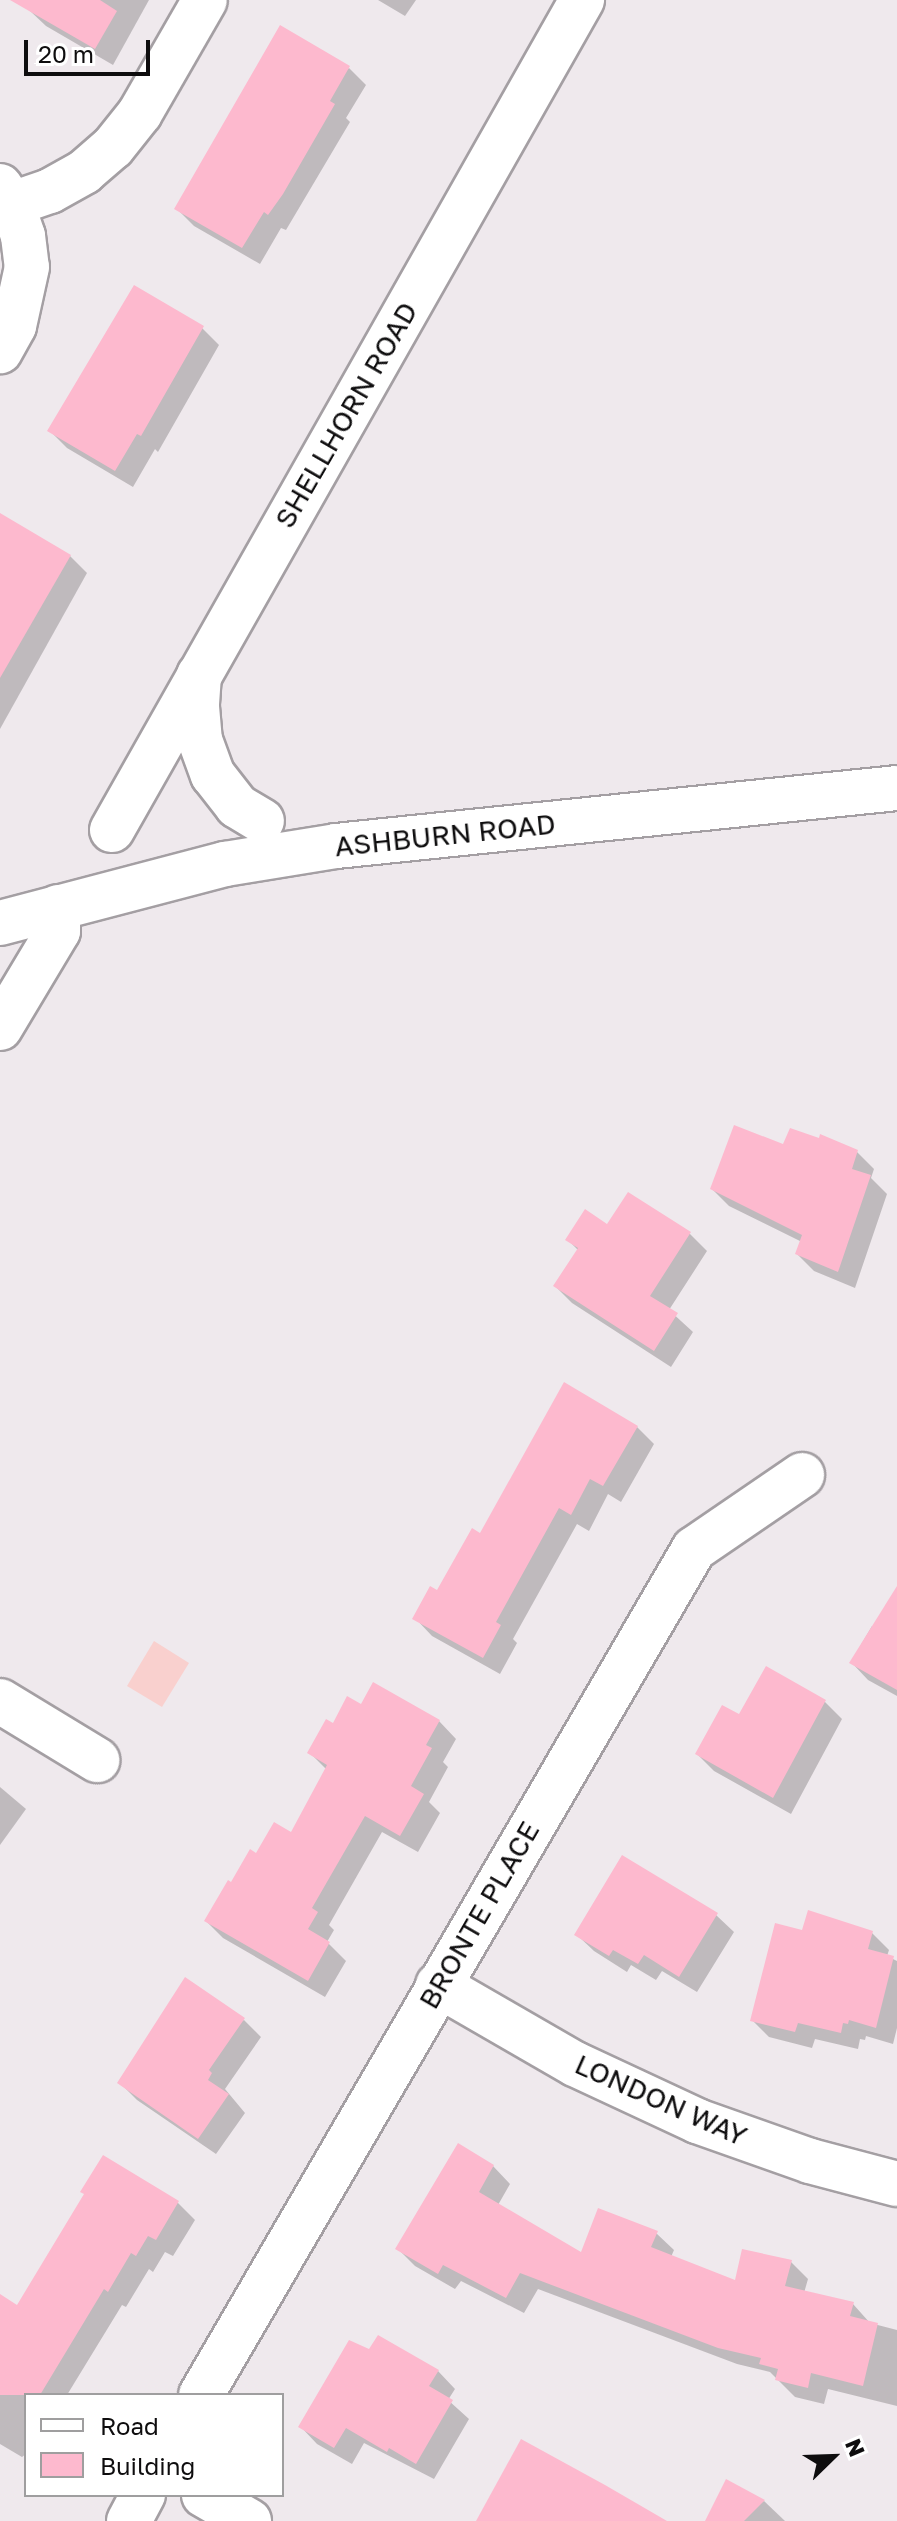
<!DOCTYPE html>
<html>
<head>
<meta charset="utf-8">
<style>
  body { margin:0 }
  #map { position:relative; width:897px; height:2521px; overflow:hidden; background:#efe9ed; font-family:"Golos Text",sans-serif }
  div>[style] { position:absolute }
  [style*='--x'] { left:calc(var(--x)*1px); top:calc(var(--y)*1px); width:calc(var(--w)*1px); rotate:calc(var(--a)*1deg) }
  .green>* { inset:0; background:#f9d0ce }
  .shadow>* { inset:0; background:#0003 }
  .building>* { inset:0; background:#fdb9ce }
  .roads { filter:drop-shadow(2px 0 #a49fa3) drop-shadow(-2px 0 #a49fa3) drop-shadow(0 2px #a49fa3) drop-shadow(0 -2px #a49fa3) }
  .minor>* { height:44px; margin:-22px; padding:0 22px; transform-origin:22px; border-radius:22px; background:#fff }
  span { translate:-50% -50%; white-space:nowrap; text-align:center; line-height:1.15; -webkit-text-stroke:8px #fff; paint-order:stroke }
  .street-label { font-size:28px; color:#0e0d0e }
  .legend { position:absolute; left:24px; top:2393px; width:260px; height:104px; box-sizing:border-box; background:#fff; border:2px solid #9f9e9f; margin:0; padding:10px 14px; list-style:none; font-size:24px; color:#0e0d0e }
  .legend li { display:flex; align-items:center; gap:16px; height:40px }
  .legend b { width:40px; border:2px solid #9f9e9f }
  .north { position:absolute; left:793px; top:2417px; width:80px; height:80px; -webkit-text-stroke:6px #fff; paint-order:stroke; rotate:67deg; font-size:22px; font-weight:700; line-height:32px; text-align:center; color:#0e0d0e }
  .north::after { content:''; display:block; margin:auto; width:28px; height:36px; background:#0e0d0e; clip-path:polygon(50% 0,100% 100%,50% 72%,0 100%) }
  .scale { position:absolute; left:24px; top:40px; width:126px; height:36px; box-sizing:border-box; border:4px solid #0e0d0e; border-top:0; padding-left:10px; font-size:24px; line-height:28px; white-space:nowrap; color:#0e0d0e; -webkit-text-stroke:6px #fff; paint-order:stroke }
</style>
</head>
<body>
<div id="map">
  <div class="green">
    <div style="clip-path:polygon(154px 1641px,189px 1663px,162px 1707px,127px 1686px)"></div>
  </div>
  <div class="shadow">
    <div style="clip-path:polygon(32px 0,149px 0,113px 65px,46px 26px,28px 9px)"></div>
    <div style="clip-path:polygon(378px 0,416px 0,405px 16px)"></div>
    <div style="clip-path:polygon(349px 68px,366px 85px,346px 118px,350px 122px,286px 230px,281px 228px,260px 264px,194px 226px,177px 209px)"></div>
    <div style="clip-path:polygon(202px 328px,219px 345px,158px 452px,155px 449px,133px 487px,67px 448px,50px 431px)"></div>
    <div style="clip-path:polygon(0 520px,70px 556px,87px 573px,0 729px)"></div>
    <div style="clip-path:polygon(784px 1147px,856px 1151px,874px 1169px,871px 1178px,887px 1194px,855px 1288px,814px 1271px,797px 1254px,802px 1242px,729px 1206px,712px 1189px)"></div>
    <div style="clip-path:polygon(629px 1194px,690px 1234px,707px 1251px,669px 1310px,693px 1332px,671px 1367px,572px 1303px,555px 1286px,578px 1250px,568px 1240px,608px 1226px)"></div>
    <div style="clip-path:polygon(637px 1427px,654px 1444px,621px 1502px,608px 1494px,589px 1531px,577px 1524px,513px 1639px,517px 1643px,500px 1674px,432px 1636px,415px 1618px,438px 1592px)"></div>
    <div style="clip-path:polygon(897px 1614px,897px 1696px,868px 1680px,851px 1662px,872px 1626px,875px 1628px)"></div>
    <div style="clip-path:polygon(767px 1669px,825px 1702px,842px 1719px,791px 1814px,714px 1771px,697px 1754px,740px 1717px)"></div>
    <div style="clip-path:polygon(362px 1707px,439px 1721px,456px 1739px,443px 1762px,448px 1767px,429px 1802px,440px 1813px,418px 1852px,382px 1832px,329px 1925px,334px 1930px,327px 1942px,346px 1961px,325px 1997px,223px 1938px,206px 1921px,257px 1856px,291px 1834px,327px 1770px,310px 1753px,333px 1726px)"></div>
    <div style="clip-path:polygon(0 1787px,26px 1809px,0 1845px)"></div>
    <div style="clip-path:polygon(809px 1912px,872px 1933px,889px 1950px,887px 1956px,897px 1961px,897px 2028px,893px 2044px,866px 2036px,865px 2040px,860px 2039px,858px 2049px,815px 2039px,812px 2048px,769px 2037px,752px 2020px,804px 1933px)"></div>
    <div style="clip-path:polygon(716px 1915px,734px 1932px,697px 1992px,662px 1971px,656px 1980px,631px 1965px,627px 1972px,594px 1951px,576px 1934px)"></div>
    <div style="clip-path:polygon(244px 2020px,261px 2037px,225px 2089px,245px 2113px,216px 2154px,137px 2100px,120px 2083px)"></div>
    <div style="clip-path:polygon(493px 2166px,510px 2184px,498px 2205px,582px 2255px,656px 2233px,674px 2250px,671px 2257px,736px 2283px,791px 2262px,808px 2279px,804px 2293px,853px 2304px,870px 2323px,897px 2330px,897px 2406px,828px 2389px,824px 2404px,795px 2397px,770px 2372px,737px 2364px,538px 2289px,524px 2313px,461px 2281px,455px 2289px,415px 2266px,398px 2249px)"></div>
    <div style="clip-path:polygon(86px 2195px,178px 2203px,195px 2220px,173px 2256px,165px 2252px,153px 2272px,149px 2269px,126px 2307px,122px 2305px,67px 2395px,26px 2395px,26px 2454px,22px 2457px,0 2444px,0 2317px,18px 2308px)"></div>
    <div style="clip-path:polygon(370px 2352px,438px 2371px,455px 2389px,448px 2400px,469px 2419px,434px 2479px,364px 2443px,352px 2464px,317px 2444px,300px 2426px)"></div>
    <div style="clip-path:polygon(764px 2501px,785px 2521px,707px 2521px)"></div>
  </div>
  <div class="building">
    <div style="clip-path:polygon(10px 0,100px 0,117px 11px,95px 49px)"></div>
    <div style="clip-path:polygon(280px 25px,350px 66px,330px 101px,335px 104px,283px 194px,268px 215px,264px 212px,242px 248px,174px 209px)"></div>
    <div style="clip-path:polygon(134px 285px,204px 326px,141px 436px,137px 434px,115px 471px,47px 431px)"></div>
    <div style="clip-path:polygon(0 513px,71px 555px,0 678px)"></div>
    <div style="clip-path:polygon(734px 1125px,783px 1144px,790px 1128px,819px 1138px,820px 1134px,858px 1150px,852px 1169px,871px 1175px,838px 1272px,795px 1254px,802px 1235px,710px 1189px)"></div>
    <div style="clip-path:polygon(628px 1192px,691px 1232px,650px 1296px,678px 1313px,654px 1351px,553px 1286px,578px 1248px,565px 1240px,585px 1209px,607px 1224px)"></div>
    <div style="clip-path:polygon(564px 1382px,638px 1426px,603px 1486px,590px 1479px,571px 1515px,559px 1508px,496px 1622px,501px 1625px,483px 1658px,412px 1619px,430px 1586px,437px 1590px,472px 1528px,480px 1533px)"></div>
    <div style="clip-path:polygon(897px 1586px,897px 1690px,849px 1663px)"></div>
    <div style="clip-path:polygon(766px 1666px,826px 1700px,773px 1798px,695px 1754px,722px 1705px,739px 1714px)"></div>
    <div style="clip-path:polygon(373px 1682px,440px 1720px,426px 1745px,432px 1748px,411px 1786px,424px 1794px,400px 1836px,365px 1816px,312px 1908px,318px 1912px,308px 1929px,330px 1942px,308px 1981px,204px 1921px,228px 1880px,231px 1882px,250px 1849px,256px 1853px,274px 1822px,291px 1832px,327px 1765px,307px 1753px,326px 1719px,333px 1723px,347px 1696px,361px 1704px)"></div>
    <div style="clip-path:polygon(622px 1855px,718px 1913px,679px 1977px,644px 1955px,638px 1964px,613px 1950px,609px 1956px,574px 1935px)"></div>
    <div style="clip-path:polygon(808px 1910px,873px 1931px,868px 1949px,894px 1956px,876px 2028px,849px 2020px,848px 2024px,843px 2023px,841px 2033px,798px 2023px,795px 2032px,750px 2021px,775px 1923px,802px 1930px)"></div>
    <div style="clip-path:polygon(185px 1977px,245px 2018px,209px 2070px,212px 2073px,208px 2080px,229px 2094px,198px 2139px,117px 2083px)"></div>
    <div style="clip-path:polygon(458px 2143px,494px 2165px,479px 2192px,581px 2252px,598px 2208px,658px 2231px,651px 2247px,735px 2280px,742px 2249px,792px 2260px,785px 2286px,854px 2302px,850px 2316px,878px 2323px,863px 2386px,811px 2373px,808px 2388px,775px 2380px,778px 2369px,759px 2364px,761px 2358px,718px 2348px,520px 2273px,506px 2298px,443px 2265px,438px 2274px,395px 2249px)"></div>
    <div style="clip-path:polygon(103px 2155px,179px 2201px,156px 2240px,148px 2236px,136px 2256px,131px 2253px,108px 2292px,104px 2289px,40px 2395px,0 2395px,0 2294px,17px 2305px,84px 2194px,80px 2192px)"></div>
    <div style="clip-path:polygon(378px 2335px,439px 2370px,429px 2386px,453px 2400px,416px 2464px,389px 2448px,387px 2452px,346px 2428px,334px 2448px,298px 2427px,349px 2340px,369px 2349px)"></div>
    <div style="clip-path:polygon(521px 2439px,605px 2485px,667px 2521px,476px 2521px)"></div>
    <div style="clip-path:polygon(726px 2479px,765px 2500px,744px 2521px,705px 2521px)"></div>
  </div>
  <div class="roads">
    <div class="minor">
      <div style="--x:0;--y:186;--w:22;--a:56"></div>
      <div style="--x:12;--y:204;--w:34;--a:71"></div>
      <div style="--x:23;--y:236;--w:31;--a:83"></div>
      <div style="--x:27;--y:267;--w:60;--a:102.4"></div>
      <div style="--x:14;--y:326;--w:29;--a:119"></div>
      <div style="--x:12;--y:204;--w:40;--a:-18.9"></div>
      <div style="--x:50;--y:191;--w:39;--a:-29"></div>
      <div style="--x:84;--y:172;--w:38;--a:-41"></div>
      <div style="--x:113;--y:147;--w:43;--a:-51.5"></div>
      <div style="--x:140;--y:113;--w:130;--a:-60.1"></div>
      <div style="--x:199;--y:675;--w:32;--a:94"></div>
      <div style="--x:197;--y:707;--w:33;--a:85"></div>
      <div style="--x:200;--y:740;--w:37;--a:70"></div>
      <div style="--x:213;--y:775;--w:39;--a:52"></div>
      <div style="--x:237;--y:806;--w:29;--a:31"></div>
      <div style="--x:112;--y:830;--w:954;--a:-60.48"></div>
      <div style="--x:0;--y:923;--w:233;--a:-14.7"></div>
      <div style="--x:225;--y:864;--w:112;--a:-9.2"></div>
      <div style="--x:336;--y:846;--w:564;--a:-5.9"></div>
      <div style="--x:0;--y:1028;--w:113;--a:-59.1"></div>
      <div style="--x:58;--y:931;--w:24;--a:-90"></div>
      <div style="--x:0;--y:1701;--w:114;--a:31.3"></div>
      <div style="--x:438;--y:1985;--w:158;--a:30"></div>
      <div style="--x:575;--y:2064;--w:135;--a:25"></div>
      <div style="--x:697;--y:2121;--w:120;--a:19.5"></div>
      <div style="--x:810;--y:2161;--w:90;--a:14.8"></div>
      <div style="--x:201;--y:2395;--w:979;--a:-59.77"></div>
      <div style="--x:694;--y:1549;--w:131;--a:-34.4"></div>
      <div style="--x:204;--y:2495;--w:52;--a:30"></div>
      <div style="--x:129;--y:2521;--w:30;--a:-62"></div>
    </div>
  </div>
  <div class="street-label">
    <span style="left:346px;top:415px;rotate:-60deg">SHELLHORN ROAD</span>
    <span style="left:445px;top:835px;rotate:-6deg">ASHBURN ROAD</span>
    <span style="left:479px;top:1915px;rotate:-60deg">BRONTE PLACE</span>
    <span style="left:661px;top:2100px;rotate:24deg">LONDON WAY</span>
  </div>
  <ul class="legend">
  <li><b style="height:10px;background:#fff"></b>Road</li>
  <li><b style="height:22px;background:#fdb9ce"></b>Building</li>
  </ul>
  <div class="north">N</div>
  <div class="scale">20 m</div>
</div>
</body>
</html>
